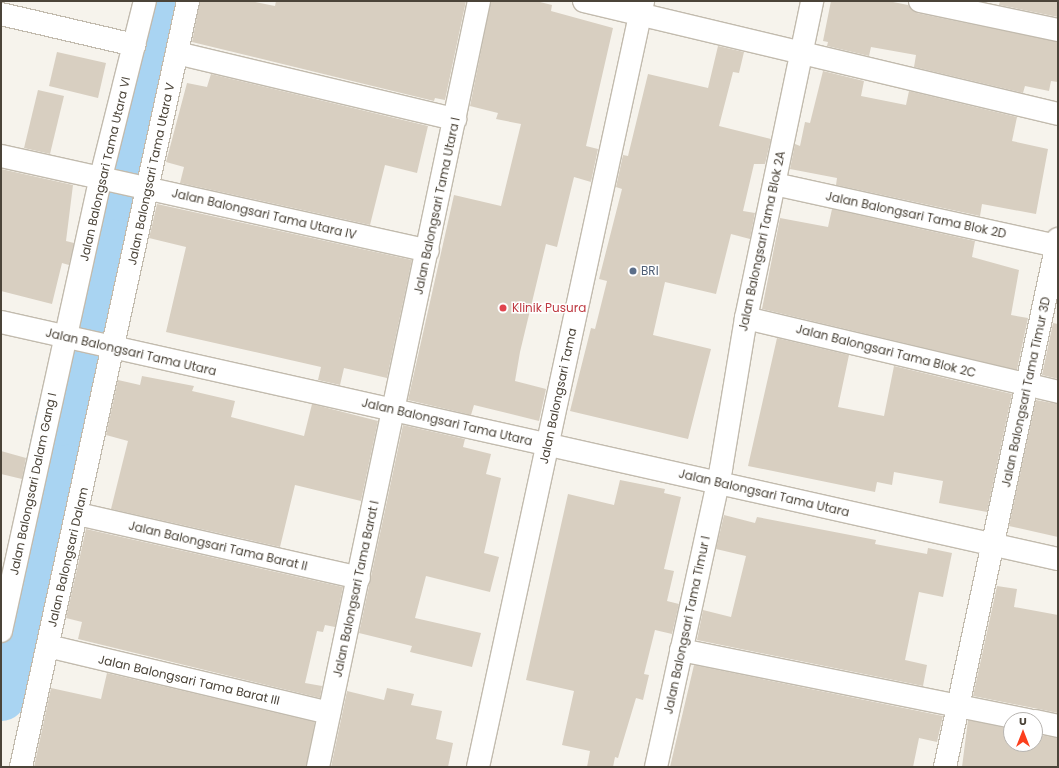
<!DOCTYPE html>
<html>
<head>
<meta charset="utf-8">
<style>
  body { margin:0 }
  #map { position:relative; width:1059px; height:768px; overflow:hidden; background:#f6f3ec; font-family:Poppins,sans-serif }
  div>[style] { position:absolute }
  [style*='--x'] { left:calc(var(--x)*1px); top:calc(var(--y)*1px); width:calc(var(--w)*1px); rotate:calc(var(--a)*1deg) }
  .river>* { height:49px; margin:-24.5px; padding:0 24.5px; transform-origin:24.5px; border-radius:24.5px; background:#a9d4f2 }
  .building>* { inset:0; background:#d8cfc1 }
  .roads { filter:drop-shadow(1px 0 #c2bbae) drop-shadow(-1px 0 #c2bbae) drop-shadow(0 1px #c2bbae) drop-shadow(0 -1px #c2bbae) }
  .minor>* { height:22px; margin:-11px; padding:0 11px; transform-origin:11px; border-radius:11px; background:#fff }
  .dots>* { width:11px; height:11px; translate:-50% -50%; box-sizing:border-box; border:2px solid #fff; border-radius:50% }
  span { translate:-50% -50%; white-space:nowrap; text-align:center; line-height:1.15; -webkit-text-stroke:3px #fff; paint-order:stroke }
  .street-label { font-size:12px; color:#4b4439 }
  .service-label { font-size:12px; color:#4e5e75 }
  .left { translate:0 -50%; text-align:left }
  .health-label { font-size:12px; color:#be3a42 }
  .frame { position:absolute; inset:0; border:2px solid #4b4439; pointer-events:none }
  .north { position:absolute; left:1003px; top:712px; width:40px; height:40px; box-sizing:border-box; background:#fff; border:1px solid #b7b4b0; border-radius:50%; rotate:0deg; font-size:11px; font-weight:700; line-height:16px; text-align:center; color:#4b4439 }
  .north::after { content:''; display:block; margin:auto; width:14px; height:18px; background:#fc3f1d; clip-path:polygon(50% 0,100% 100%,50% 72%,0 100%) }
</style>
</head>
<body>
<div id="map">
  <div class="river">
    <div style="--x:1;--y:696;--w:281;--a:-78.1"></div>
    <div style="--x:59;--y:421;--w:233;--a:-74.6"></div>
    <div style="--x:121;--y:196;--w:200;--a:-77.3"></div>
  </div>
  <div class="building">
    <div style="clip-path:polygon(200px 1px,251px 1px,275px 6px,276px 1px,466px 1px,445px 100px,435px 98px,434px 101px,192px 42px)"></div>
    <div style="clip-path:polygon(491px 1px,536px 1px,552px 5px,551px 11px,613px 28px,586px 146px,598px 149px,591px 182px,574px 177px,557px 247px,546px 244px,520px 352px,515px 381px,546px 389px,539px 421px,474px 405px,471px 415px,408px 400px,454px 195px,501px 206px,521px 124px,496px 119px,498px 113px,470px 106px)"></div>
    <div style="clip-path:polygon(831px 1px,888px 1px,908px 5px,917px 13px,1058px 42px,1058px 82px,1051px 81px,1049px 91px,1025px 86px,1023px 93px,914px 67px,916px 55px,871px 47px,869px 56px,827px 46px,828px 42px,823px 41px)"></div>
    <div style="clip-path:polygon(1000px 1px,1058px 1px,1058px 17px,999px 5px)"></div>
    <div style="clip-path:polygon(718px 46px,744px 52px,739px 73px,733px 72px,719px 126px,771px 139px,765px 164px,754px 164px,743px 211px,755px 213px,750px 239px,731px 234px,716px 294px,665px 282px,653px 335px,711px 349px,688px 439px,570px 411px,591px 328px,595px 329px,607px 281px,599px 279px,622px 189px,616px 187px,623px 155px,628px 156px,648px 74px,708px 88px)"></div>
    <div style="clip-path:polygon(57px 52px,106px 63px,98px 98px,49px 86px)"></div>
    <div style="clip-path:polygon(823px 71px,864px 81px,861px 96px,906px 105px,909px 91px,1017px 117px,1012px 141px,1048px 149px,1036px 214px,982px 204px,980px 216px,836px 185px,837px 178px,790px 169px,795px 144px,800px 146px,805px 122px,810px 123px)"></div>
    <div style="clip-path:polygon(211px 74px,428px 126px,417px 173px,385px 165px,370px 225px,180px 183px,184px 167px,166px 162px,187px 83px,207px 87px)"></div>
    <div style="clip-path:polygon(38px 90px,64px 96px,50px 154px,24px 148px)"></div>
    <div style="clip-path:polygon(1px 169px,73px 185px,66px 241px,74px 243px,69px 265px,62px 263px,52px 304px,1px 291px)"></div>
    <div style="clip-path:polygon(157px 204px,412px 260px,387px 378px,344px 368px,340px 385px,318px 380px,321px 367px,166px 332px,186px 247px,149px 238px)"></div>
    <div style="clip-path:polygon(832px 209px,975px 241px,972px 257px,1019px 270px,1011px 315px,1028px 318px,1017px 370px,762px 309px,780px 218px,828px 227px)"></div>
    <div style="clip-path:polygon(1053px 323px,1058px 324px,1058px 379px,1042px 375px)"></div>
    <div style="clip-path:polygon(777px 338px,849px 355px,838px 407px,884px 416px,894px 366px,1012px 394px,987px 512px,939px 503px,943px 481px,894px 472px,892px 485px,877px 482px,875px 492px,748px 466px)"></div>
    <div style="clip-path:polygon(142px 376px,194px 386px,192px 391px,235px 401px,231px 417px,304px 436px,312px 404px,378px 421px,361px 501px,295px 485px,280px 547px,111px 509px,128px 441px,106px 435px,118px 380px,140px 385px)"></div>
    <div style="clip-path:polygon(1036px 400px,1058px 404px,1058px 537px,1009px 526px)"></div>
    <div style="clip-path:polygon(403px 425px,465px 439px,463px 447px,491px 454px,486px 474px,501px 478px,484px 553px,499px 557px,490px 592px,426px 576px,415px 618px,481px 633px,472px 667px,410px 652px,412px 646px,359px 633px)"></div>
    <div style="clip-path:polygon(1px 451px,26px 458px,22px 479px,1px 474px)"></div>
    <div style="clip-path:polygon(620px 480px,665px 489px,664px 493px,681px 497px,664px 569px,674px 571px,667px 601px,679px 604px,672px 634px,655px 630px,644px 674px,649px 675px,643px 700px,636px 698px,618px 758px,615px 757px,613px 767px,587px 767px,590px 751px,562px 745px,574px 691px,526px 680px,568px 494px,614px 505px)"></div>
    <div style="clip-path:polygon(724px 515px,755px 523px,757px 517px,876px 540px,875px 544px,927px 554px,928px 548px,952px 553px,943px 597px,919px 592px,905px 660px,927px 665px,923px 686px,697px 640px,703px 610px,731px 617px,746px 556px,716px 549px)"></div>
    <div style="clip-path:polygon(86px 529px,343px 587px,335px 627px,325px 625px,323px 632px,317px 631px,305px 683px,322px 686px,320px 698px,78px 639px,82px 622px,66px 618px)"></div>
    <div style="clip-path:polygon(997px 586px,1017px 589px,1014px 607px,1058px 615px,1058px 713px,973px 696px)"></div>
    <div style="clip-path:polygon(694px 665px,943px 716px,937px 742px,919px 738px,913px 767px,670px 767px)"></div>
    <div style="clip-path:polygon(107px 673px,315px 722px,306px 767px,34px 767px,51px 688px,101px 699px)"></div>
    <div style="clip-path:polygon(387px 688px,414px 694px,411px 705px,442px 711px,436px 739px,453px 743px,448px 767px,331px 767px,347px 691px,384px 700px)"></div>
    <div style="clip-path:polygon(968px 720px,1011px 729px,1011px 744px,1035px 744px,1035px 734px,1058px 738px,1058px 767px,962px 767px)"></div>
  </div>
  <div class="roads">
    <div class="minor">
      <div style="--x:584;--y:1;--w:487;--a:13.4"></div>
      <div style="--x:920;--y:1;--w:141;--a:11.9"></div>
      <div style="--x:1;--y:14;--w:137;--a:13.1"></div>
      <div style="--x:177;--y:53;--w:286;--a:13.4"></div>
      <div style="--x:1;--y:156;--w:437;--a:12.5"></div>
      <div style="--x:775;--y:184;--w:288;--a:12.4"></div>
      <div style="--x:746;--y:318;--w:321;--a:13.3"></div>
      <div style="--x:1;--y:322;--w:1083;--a:12.64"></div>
      <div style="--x:78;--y:514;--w:288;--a:12.8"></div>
      <div style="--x:1;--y:631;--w:465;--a:-77.6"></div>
      <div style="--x:101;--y:177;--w:181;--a:-76"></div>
      <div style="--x:48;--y:646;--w:289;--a:13.4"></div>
      <div style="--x:681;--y:650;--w:355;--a:11.4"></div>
      <div style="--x:1035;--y:721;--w:24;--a:12"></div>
      <div style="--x:21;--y:767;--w:784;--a:-77.7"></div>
      <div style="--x:318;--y:767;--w:783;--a:-78.13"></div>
      <div style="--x:478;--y:767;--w:784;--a:-77.84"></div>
      <div style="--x:656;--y:767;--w:305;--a:-77.7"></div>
      <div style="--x:721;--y:469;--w:153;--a:-80.6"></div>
      <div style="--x:746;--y:318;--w:324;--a:-78.2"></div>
      <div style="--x:945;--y:767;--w:540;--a:-77.92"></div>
    </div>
  </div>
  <div class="dots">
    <div style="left:633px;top:271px;background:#5c6f8a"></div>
    <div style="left:503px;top:308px;background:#e0444e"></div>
  </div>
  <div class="street-label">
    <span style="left:105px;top:169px;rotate:-77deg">Jalan Balongsari Tama Utara VI</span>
    <span style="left:151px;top:174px;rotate:-78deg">Jalan Balongsari Tama Utara V</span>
    <span style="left:437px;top:206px;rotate:-78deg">Jalan Balongsari Tama Utara I</span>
    <span style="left:264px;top:214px;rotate:13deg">Jalan Balongsari Tama Utara IV</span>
    <span style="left:916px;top:215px;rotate:12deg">Jalan Balongsari Tama Blok 2D</span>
    <span style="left:762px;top:241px;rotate:-78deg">Jalan Balongsari Tama Blok 2A</span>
    <span style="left:886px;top:351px;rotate:14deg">Jalan Balongsari Tama Blok 2C</span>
    <span style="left:131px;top:352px;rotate:13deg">Jalan Balongsari Tama Utara</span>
    <span style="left:1026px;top:392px;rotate:-78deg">Jalan Balongsari Tama Timur 3D</span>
    <span style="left:558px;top:396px;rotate:-78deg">Jalan Balongsari Tama</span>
    <span style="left:447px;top:422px;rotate:13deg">Jalan Balongsari Tama Utara</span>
    <span style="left:33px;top:484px;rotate:-78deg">Jalan Balongsari Dalam Gang I</span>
    <span style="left:764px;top:493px;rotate:13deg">Jalan Balongsari Tama Utara</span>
    <span style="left:218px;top:546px;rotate:13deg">Jalan Balongsari Tama Barat II</span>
    <span style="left:68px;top:557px;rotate:-77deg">Jalan Balongsari Dalam</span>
    <span style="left:356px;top:589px;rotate:-78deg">Jalan Balongsari Tama Barat I</span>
    <span style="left:687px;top:625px;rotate:-78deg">Jalan Balongsari Tama Timur I</span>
    <span style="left:189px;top:680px;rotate:13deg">Jalan Balongsari Tama Barat III</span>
  </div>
  <div class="service-label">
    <span class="left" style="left:641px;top:271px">BRI</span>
  </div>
  <div class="health-label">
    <span class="left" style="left:512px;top:308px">Klinik Pusura</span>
  </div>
  <div class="frame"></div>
  <div class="north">U</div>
</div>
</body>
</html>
